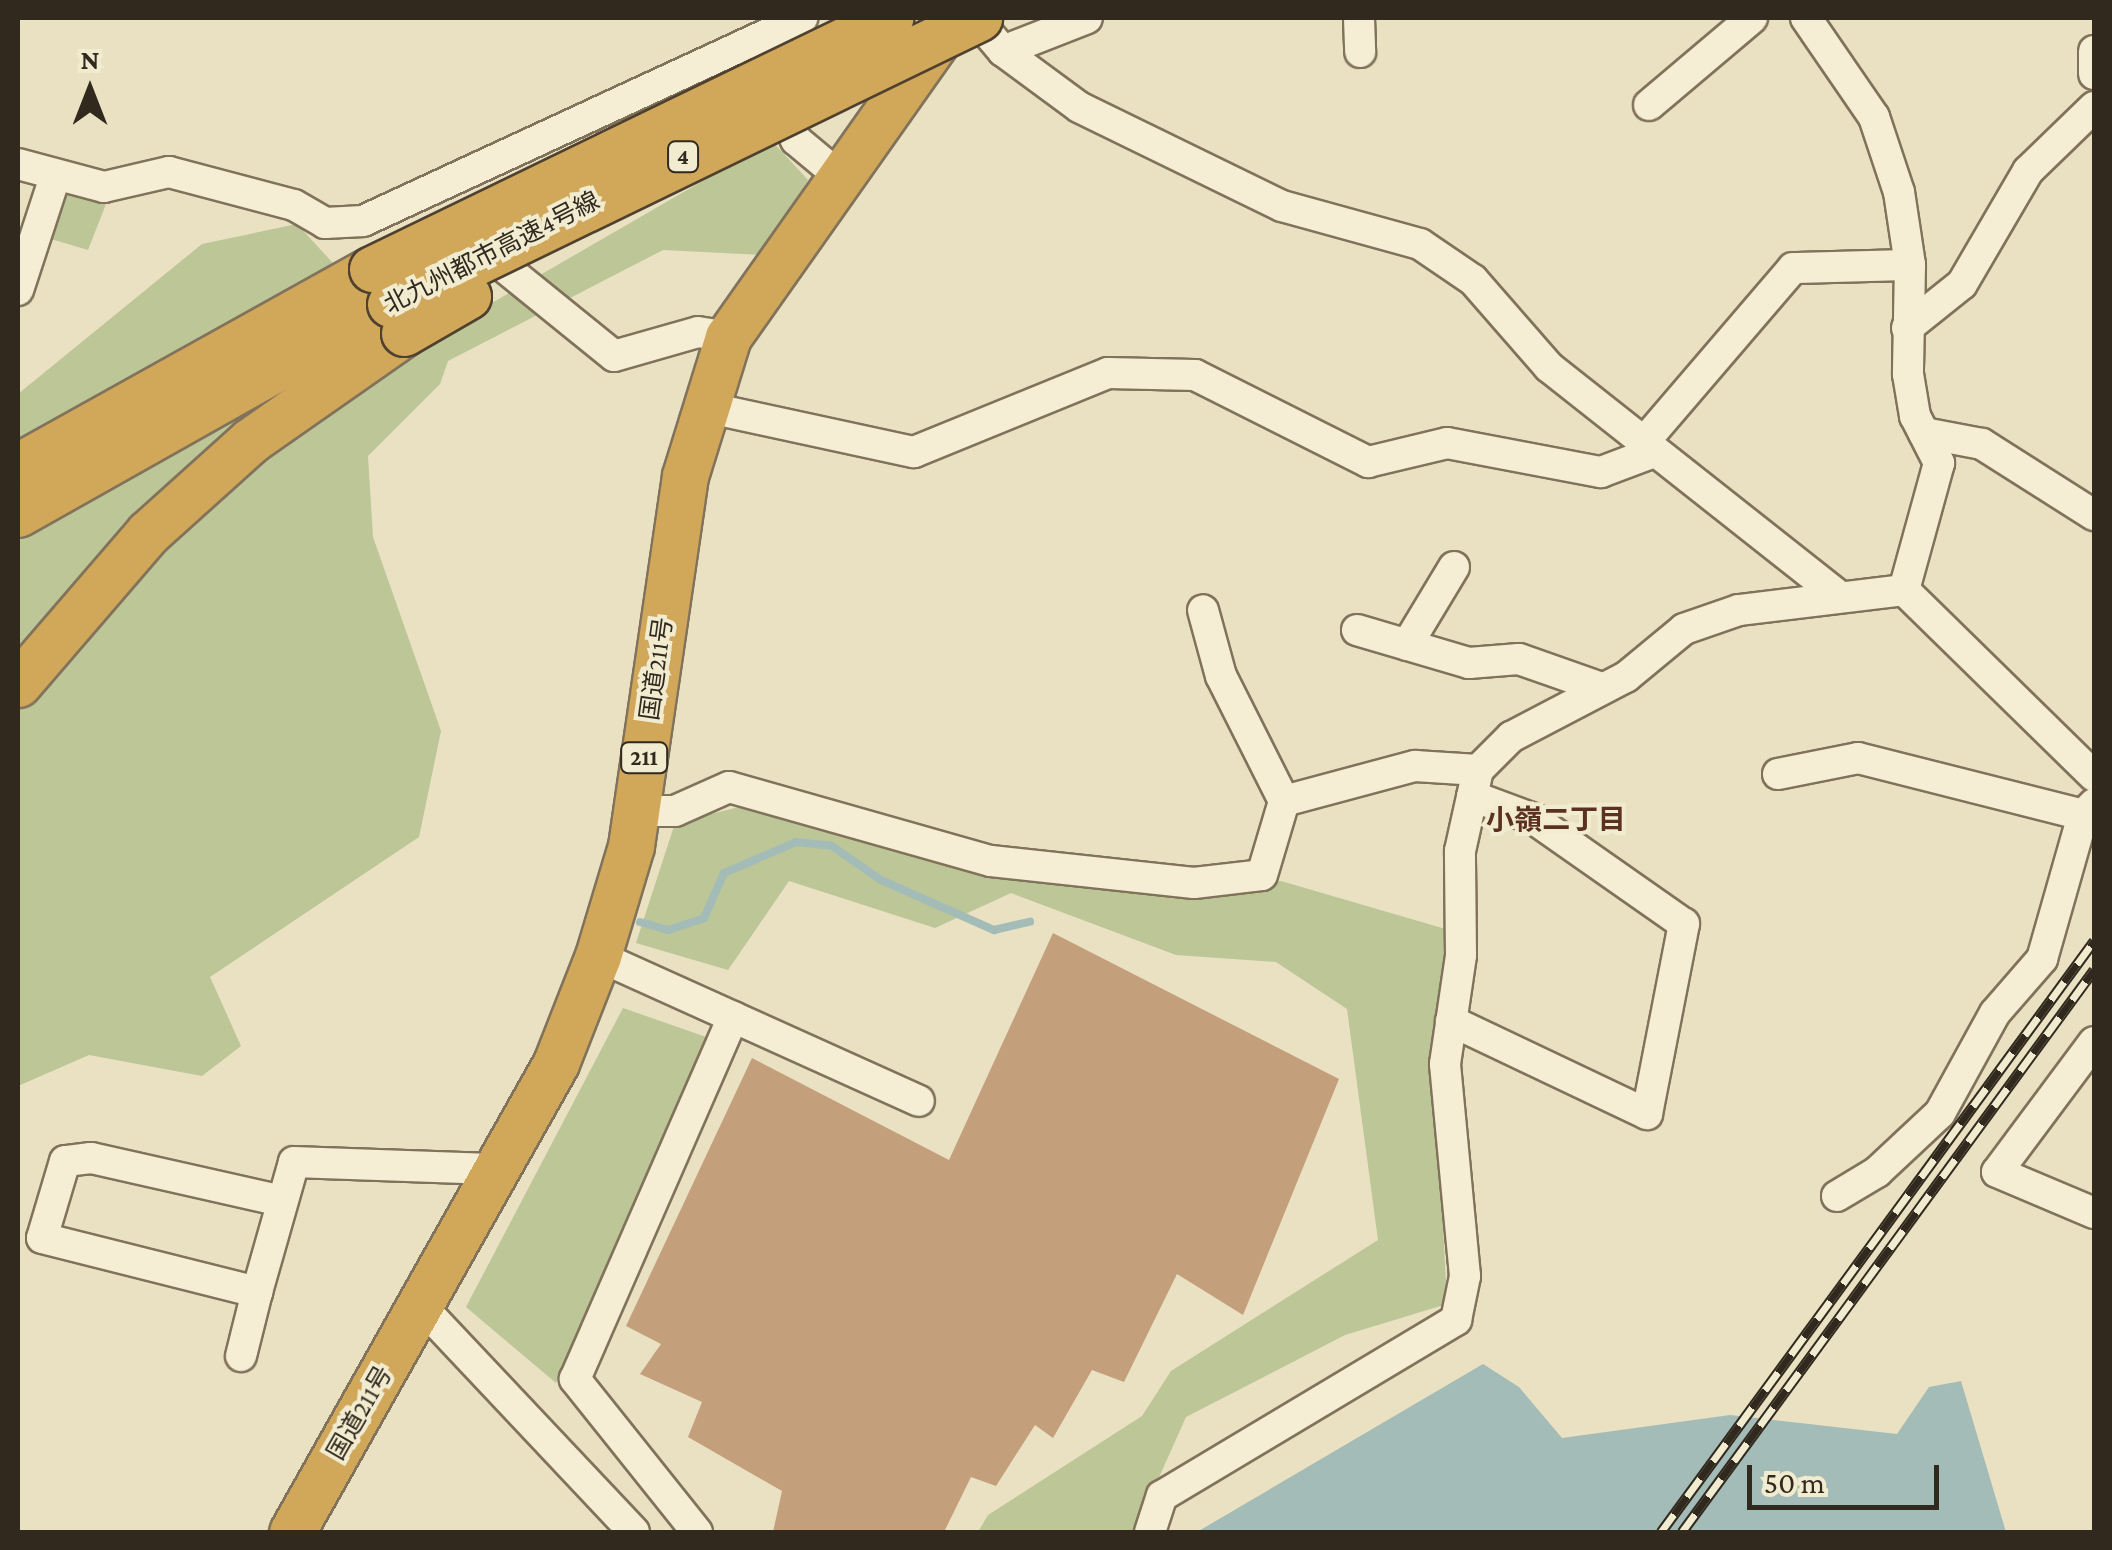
<!DOCTYPE html>
<html>
<head>
<meta charset="utf-8">
<style>
  body { margin:0 }
  #map { position:relative; width:2112px; height:1550px; overflow:hidden; background:#e9e1c2; font-family:"Crimson Pro","Noto Sans JP",serif }
  div>[style] { position:absolute }
  [style*='--x'] { left:calc(var(--x)*1px); top:calc(var(--y)*1px); width:calc(var(--w)*1px); rotate:calc(var(--a)*1deg) }
  .green>* { inset:0; background:#bcc697 }
  .water>* { inset:0; background:#a4bcb7 }
  .stream>* { height:8px; margin:-4px; padding:0 4px; transform-origin:4px; border-radius:4px; background:#a4bcb7 }
  .building>* { inset:0; background:#c49f7b }
  .roads { filter:drop-shadow(2px 0 #81725b) drop-shadow(-2px 0 #81725b) drop-shadow(0 2px #81725b) drop-shadow(0 -2px #81725b) }
  .minor>* { height:30px; margin:-15px; padding:0 15px; transform-origin:15px; border-radius:15px; background:#f5eed4 }
  .highway>* { height:45px; margin:-22.5px; padding:0 22.5px; transform-origin:22.5px; border-radius:22.5px; background:#d1a759 }
  .rail>* { height:11px; margin-top:-5.5px; transform-origin:0; background:repeating-linear-gradient(90deg,#f1ebd0 0 22px,#32291e 0 44px); box-sizing:border-box; border-block:2px solid #32291e }
  .bridges { filter:drop-shadow(2px 0 #4f412f) drop-shadow(-2px 0 #4f412f) drop-shadow(0 2px #4f412f) drop-shadow(0 -2px #4f412f) }
  .highway-bridge>* { height:45px; margin:-22.5px; padding:0 22.5px; transform-origin:22.5px; border-radius:22.5px; background:#d1a759 }
  span { translate:-50% -50%; white-space:nowrap; text-align:center; line-height:1.15; -webkit-text-stroke:8px #f1ebd0; paint-order:stroke }
  .shield-label span { padding:2px 8px; background:#f1ebd0; border:2px solid; border-radius:8px; -webkit-text-stroke-width:0 }
  .shield-label { font-size:22px; color:#32291e; font-weight:700 }
  .street-label { font-size:25px; color:#32291e }
  .neighbourhood-label { font-size:28px; color:#5b3221; font-weight:700 }
  .frame { position:absolute; inset:0; border:20px solid #32291e; pointer-events:none }
  .north { position:absolute; left:40px; top:40px; width:100px; height:100px; -webkit-text-stroke:8px #f1ebd0; paint-order:stroke; rotate:0deg; font-size:28px; font-weight:700; line-height:40px; text-align:center; color:#32291e }
  .north::after { content:''; display:block; margin:auto; width:35px; height:45px; background:#32291e; clip-path:polygon(50% 0,100% 100%,50% 72%,0 100%) }
  .scale { position:absolute; left:1747px; top:1465px; width:192px; height:45px; box-sizing:border-box; border:5px solid #32291e; border-top:0; padding-left:12px; font-size:30px; line-height:35px; white-space:nowrap; color:#32291e; -webkit-text-stroke:8px #f1ebd0; paint-order:stroke }
</style>
</head>
<body>
<div id="map">
  <div class="green">
    <div style="clip-path:polygon(772px 141px,808px 180px,763px 255px,663px 250px,448px 361px,440px 384px,368px 456px,373px 537px,441px 731px,419px 837px,210px 977px,241px 1046px,202px 1076px,89px 1055px,18px 1086px,18px 394px,202px 244px,297px 224px,412px 349px)"></div>
    <div style="clip-path:polygon(66px 193px,106px 204px,88px 250px,51px 239px)"></div>
    <div style="clip-path:polygon(767px 800px,1198px 894px,1281px 881px,1449px 930px,1435px 1063px,1447px 1304px,1345px 1335px,1186px 1417px,1152px 1493px,1147px 1532px,978px 1532px,988px 1515px,1142px 1416px,1171px 1371px,1378px 1240px,1347px 1009px,1276px 962px,1176px 955px,1011px 893px,935px 928px,789px 881px,728px 970px,636px 943px,675px 823px)"></div>
    <div style="clip-path:polygon(623px 1008px,709px 1038px,556px 1383px,466px 1307px)"></div>
  </div>
  <div class="water">
    <div style="clip-path:polygon(1483px 1364px,1519px 1387px,1562px 1438px,1730px 1415px,1897px 1434px,1929px 1387px,1961px 1381px,2006px 1532px,1197px 1532px)"></div>
  </div>
  <div class="stream">
    <div style="--x:640;--y:922;--w:29;--a:16"></div>
    <div style="--x:668;--y:930;--w:38;--a:-18"></div>
    <div style="--x:704;--y:918;--w:49;--a:-66"></div>
    <div style="--x:724;--y:873;--w:78;--a:-23.3"></div>
    <div style="--x:796;--y:842;--w:36;--a:6"></div>
    <div style="--x:832;--y:846;--w:60;--a:34.8"></div>
    <div style="--x:881;--y:880;--w:124;--a:23.9"></div>
    <div style="--x:994;--y:930;--w:37;--a:-13"></div>
  </div>
  <div class="building">
    <div style="clip-path:polygon(1053px 933px,1339px 1079px,1243px 1315px,1177px 1274px,1124px 1382px,1092px 1370px,1053px 1438px,1035px 1425px,996px 1486px,971px 1477px,944px 1532px,773px 1532px,782px 1491px,688px 1437px,702px 1402px,640px 1374px,661px 1344px,626px 1326px,752px 1058px,949px 1160px)"></div>
  </div>
  <div class="roads">
    <div class="minor">
      <div style="--x:975;--y:18;--w:43;--a:49.7"></div>
      <div style="--x:1003;--y:51;--w:94;--a:36.4"></div>
      <div style="--x:1079;--y:107;--w:226;--a:26"></div>
      <div style="--x:1282;--y:206;--w:143;--a:15.4"></div>
      <div style="--x:1420;--y:244;--w:64;--a:34.2"></div>
      <div style="--x:1473;--y:280;--w:116;--a:48.9"></div>
      <div style="--x:1549;--y:367;--w:371;--a:38.3"></div>
      <div style="--x:1359;--y:18;--w:34;--a:88"></div>
      <div style="--x:1806;--y:18;--w:120;--a:55.5"></div>
      <div style="--x:1874;--y:117;--w:79;--a:71.6"></div>
      <div style="--x:1899;--y:192;--w:74;--a:81.4"></div>
      <div style="--x:1910;--y:265;--w:109;--a:91.1"></div>
      <div style="--x:1908;--y:374;--w:43;--a:80.5"></div>
      <div style="--x:1915;--y:416;--w:53;--a:62.9"></div>
      <div style="--x:1939;--y:463;--w:132;--a:105.4"></div>
      <div style="--x:1904;--y:590;--w:266;--a:44.4"></div>
      <div style="--x:1003;--y:51;--w:90;--a:-21.4"></div>
      <div style="--x:2094;--y:51;--w:23;--a:90"></div>
      <div style="--x:777;--y:99;--w:45;--a:65.1"></div>
      <div style="--x:796;--y:140;--w:55;--a:39.8"></div>
      <div style="--x:1649;--y:105;--w:135;--a:-40.2"></div>
      <div style="--x:18;--y:164;--w:89;--a:15"></div>
      <div style="--x:104;--y:187;--w:67;--a:-13"></div>
      <div style="--x:169;--y:172;--w:129;--a:14.8"></div>
      <div style="--x:294;--y:205;--w:36;--a:30"></div>
      <div style="--x:325;--y:223;--w:38;--a:-3"></div>
      <div style="--x:363;--y:221;--w:484;--a:-24.8"></div>
      <div style="--x:477;--y:245;--w:176;--a:39"></div>
      <div style="--x:614;--y:356;--w:87;--a:-15.9"></div>
      <div style="--x:698;--y:332;--w:30;--a:9"></div>
      <div style="--x:18;--y:290;--w:119;--a:-71.9"></div>
      <div style="--x:1907;--y:328;--w:70;--a:-38.7"></div>
      <div style="--x:1962;--y:284;--w:131;--a:-59.7"></div>
      <div style="--x:2028;--y:171;--w:92;--a:-44.1"></div>
      <div style="--x:705;--y:407;--w:214;--a:12.2"></div>
      <div style="--x:914;--y:452;--w:209;--a:-22.2"></div>
      <div style="--x:1108;--y:373;--w:87;--a:1.3"></div>
      <div style="--x:1195;--y:375;--w:194;--a:26.7"></div>
      <div style="--x:1368;--y:462;--w:81;--a:-13.5"></div>
      <div style="--x:1447;--y:443;--w:157;--a:10.7"></div>
      <div style="--x:1601;--y:472;--w:57;--a:-20.7"></div>
      <div style="--x:1924;--y:433;--w:59;--a:10.7"></div>
      <div style="--x:1982;--y:444;--w:133;--a:32.4"></div>
      <div style="--x:1643;--y:443;--w:230;--a:-49.4"></div>
      <div style="--x:1793;--y:268;--w:117;--a:-1.5"></div>
      <div style="--x:1357;--y:630;--w:117;--a:16.4"></div>
      <div style="--x:1469;--y:663;--w:50;--a:-4.6"></div>
      <div style="--x:1519;--y:659;--w:88;--a:19.3"></div>
      <div style="--x:1407;--y:645;--w:91;--a:-58.9"></div>
      <div style="--x:1778;--y:774;--w:82;--a:-11.3"></div>
      <div style="--x:1858;--y:758;--w:232;--a:14.2"></div>
      <div style="--x:1284;--y:801;--w:136;--a:-15"></div>
      <div style="--x:1415;--y:766;--w:63;--a:3.6"></div>
      <div style="--x:637;--y:811;--w:38;--a:0"></div>
      <div style="--x:675;--y:811;--w:59;--a:-24"></div>
      <div style="--x:729;--y:787;--w:272;--a:15.8"></div>
      <div style="--x:991;--y:861;--w:204;--a:6.2"></div>
      <div style="--x:1194;--y:883;--w:68;--a:-6.7"></div>
      <div style="--x:1262;--y:875;--w:77;--a:-73.4"></div>
      <div style="--x:1284;--y:801;--w:140;--a:-116.7"></div>
      <div style="--x:1221;--y:676;--w:68;--a:-105.3"></div>
      <div style="--x:598;--y:956;--w:352;--a:24.3"></div>
      <div style="--x:1451;--y:1021;--w:217;--a:25.4"></div>
      <div style="--x:1647;--y:1114;--w:194;--a:-79"></div>
      <div style="--x:1684;--y:924;--w:183;--a:-145"></div>
      <div style="--x:1534;--y:819;--w:66;--a:-159.6"></div>
      <div style="--x:2094;--y:1042;--w:162;--a:126.7"></div>
      <div style="--x:1997;--y:1172;--w:105;--a:22.9"></div>
      <div style="--x:1837;--y:1196;--w:47;--a:-31"></div>
      <div style="--x:1877;--y:1172;--w:86;--a:-43.1"></div>
      <div style="--x:1940;--y:1113;--w:114;--a:-61.2"></div>
      <div style="--x:1995;--y:1013;--w:72;--a:-49"></div>
      <div style="--x:2042;--y:959;--w:150;--a:-74.1"></div>
      <div style="--x:2083;--y:815;--w:16;--a:-45"></div>
      <div style="--x:282;--y:1201;--w:196;--a:-167.3"></div>
      <div style="--x:91;--y:1158;--w:26;--a:173"></div>
      <div style="--x:65;--y:1161;--w:80;--a:106.6"></div>
      <div style="--x:42;--y:1238;--w:222;--a:14.1"></div>
      <div style="--x:257;--y:1292;--w:135;--a:-74.1"></div>
      <div style="--x:294;--y:1162;--w:204;--a:2"></div>
      <div style="--x:422;--y:1307;--w:309;--a:46.7"></div>
      <div style="--x:241;--y:1356;--w:66;--a:-76"></div>
      <div style="--x:697;--y:1532;--w:196;--a:-128.6"></div>
      <div style="--x:575;--y:1379;--w:395;--a:-66.4"></div>
      <div style="--x:1150;--y:1532;--w:38;--a:-72"></div>
      <div style="--x:1162;--y:1496;--w:343;--a:-30.9"></div>
      <div style="--x:1456;--y:1320;--w:45;--a:-78.4"></div>
      <div style="--x:1465;--y:1276;--w:213;--a:-95.4"></div>
      <div style="--x:1445;--y:1064;--w:110;--a:-81.6"></div>
      <div style="--x:1461;--y:955;--w:104;--a:-90.6"></div>
      <div style="--x:1460;--y:851;--w:83;--a:-77.5"></div>
      <div style="--x:1478;--y:770;--w:47;--a:-45"></div>
      <div style="--x:1511;--y:737;--w:130;--a:-27.6"></div>
      <div style="--x:1626;--y:677;--w:75;--a:-39.6"></div>
      <div style="--x:1684;--y:629;--w:58;--a:-19.1"></div>
      <div style="--x:1739;--y:610;--w:166;--a:-6.9"></div>
    </div>
    <div class="highway">
      <div style="--x:18;--y:466;--w:405;--a:-29.1"></div>
      <div style="--x:18;--y:514;--w:427;--a:-29.4"></div>
      <div style="--x:18;--y:684;--w:199;--a:-49.3"></div>
      <div style="--x:148;--y:533;--w:137;--a:-42"></div>
      <div style="--x:250;--y:441;--w:188;--a:-35"></div>
      <div style="--x:292;--y:1532;--w:538;--a:-60.62"></div>
      <div style="--x:556;--y:1063;--w:115;--a:-68.6"></div>
      <div style="--x:598;--y:956;--w:115;--a:-73.3"></div>
      <div style="--x:631;--y:846;--w:374;--a:-81.7"></div>
      <div style="--x:685;--y:476;--w:145;--a:-72.8"></div>
      <div style="--x:728;--y:337;--w:380;--a:-54.8"></div>
    </div>
  </div>
  <div class="rail">
    <div style="--x:1661;--y:1532;--w:733;--a:-53.77"></div>
    <div style="--x:1682;--y:1532;--w:697;--a:-53.76"></div>
  </div>
  <div class="bridges">
    <div class="highway-bridge">
      <div style="--x:372;--y:269;--w:576;--a:-25.85"></div>
      <div style="--x:390;--y:304;--w:655;--a:-25.9"></div>
      <div style="--x:404;--y:333;--w:74;--a:-30"></div>
    </div>
  </div>
  <div class="shield-label">
    <span style="left:683px;top:157px">4</span>
    <span style="left:644px;top:758px">211</span>
  </div>
  <div class="street-label">
    <span style="left:492px;top:253px;rotate:-27deg">北九州都市高速4号線</span>
    <span style="left:657px;top:669px;rotate:-82deg">国道211号</span>
    <span style="left:360px;top:1413px;rotate:-60deg">国道211号</span>
  </div>
  <div class="neighbourhood-label">
    <span style="left:1556px;top:820px">小嶺二丁目</span>
  </div>
  <div class="frame"></div>
  <div class="north">N</div>
  <div class="scale">50 m</div>
</div>
</body>
</html>
